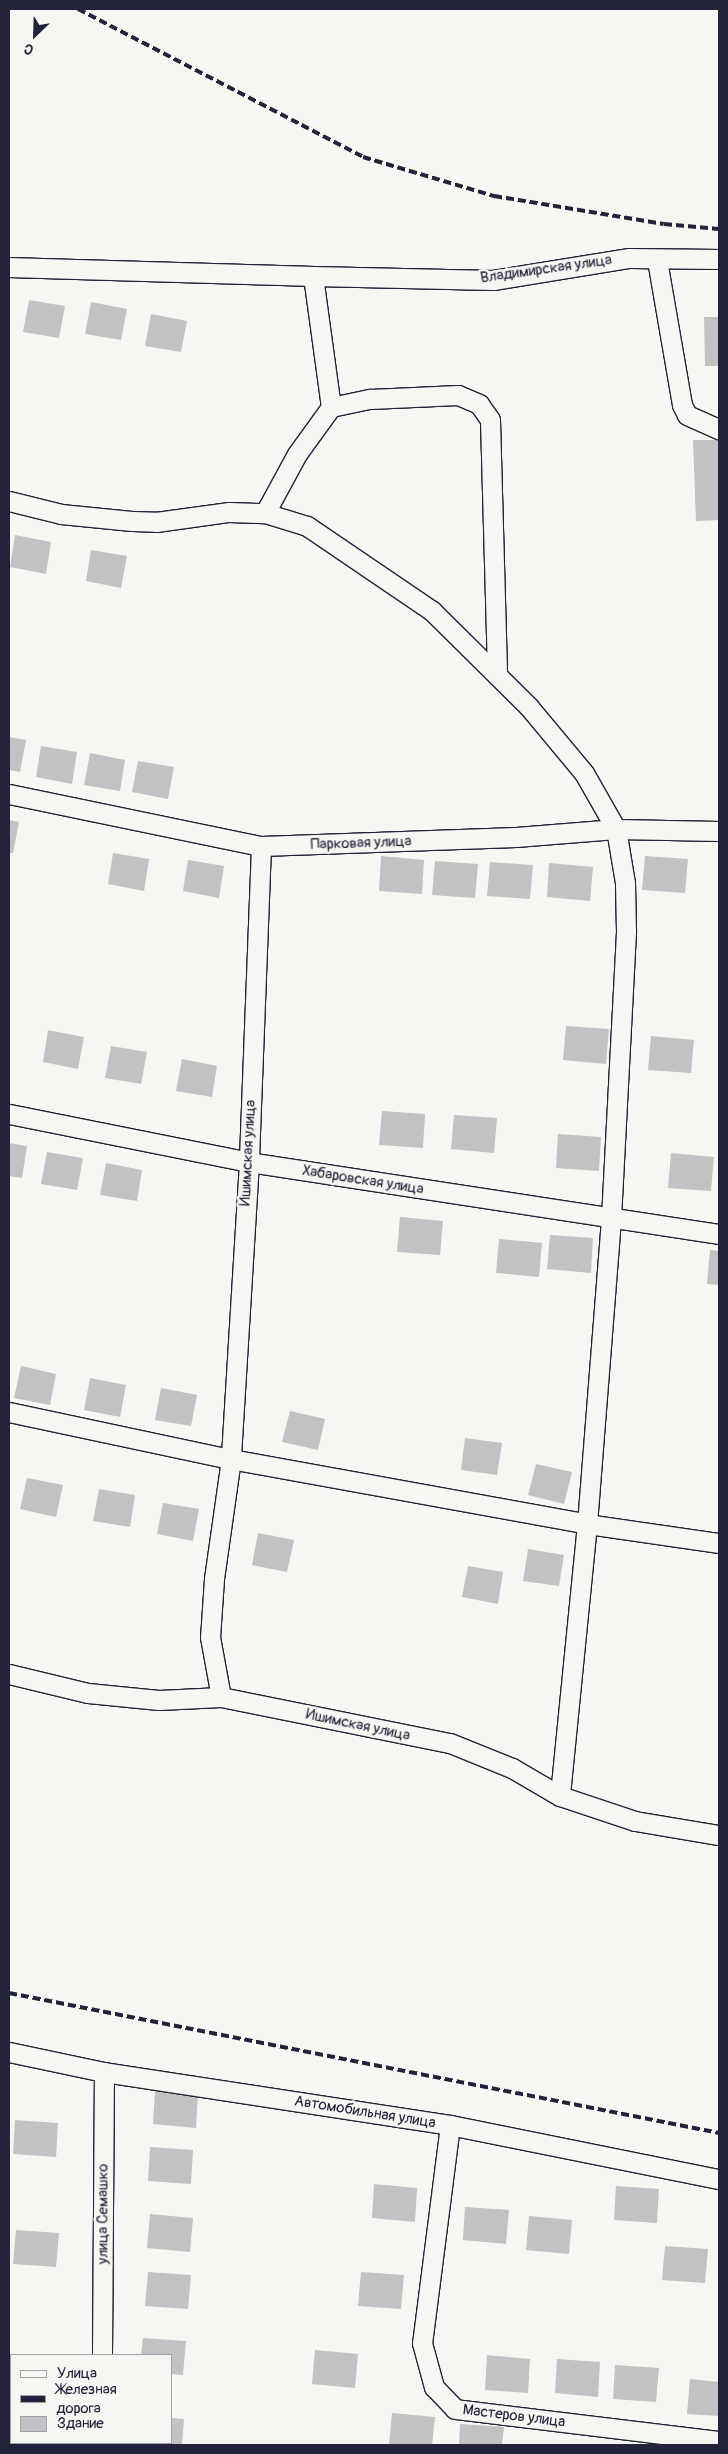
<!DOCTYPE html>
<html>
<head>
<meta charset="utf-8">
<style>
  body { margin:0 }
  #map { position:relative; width:728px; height:2454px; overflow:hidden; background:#f6f6f2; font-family:Pangolin,sans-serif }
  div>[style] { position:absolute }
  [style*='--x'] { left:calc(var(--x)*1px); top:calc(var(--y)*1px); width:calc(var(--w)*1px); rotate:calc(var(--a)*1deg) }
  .building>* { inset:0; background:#c2c2c4 }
  .roads { filter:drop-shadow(1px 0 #22223b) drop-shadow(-1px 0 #22223b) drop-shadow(0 1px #22223b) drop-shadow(0 -1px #22223b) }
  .minor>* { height:19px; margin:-9.5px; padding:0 9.5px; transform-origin:9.5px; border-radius:9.5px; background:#f6f6f2 }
  .rail>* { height:4px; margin-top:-2px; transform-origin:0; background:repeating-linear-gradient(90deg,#22223b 0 8px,transparent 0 12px) }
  span { translate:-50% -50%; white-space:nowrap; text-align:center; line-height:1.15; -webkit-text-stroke:5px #f6f6f2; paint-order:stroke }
  .street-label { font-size:15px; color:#22223b }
  .frame { position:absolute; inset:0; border:10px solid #22223b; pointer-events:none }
  .legend { position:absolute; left:10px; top:2354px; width:162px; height:90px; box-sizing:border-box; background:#f6f6f2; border:1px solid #a1a1a9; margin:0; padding:6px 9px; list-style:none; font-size:15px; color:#22223b }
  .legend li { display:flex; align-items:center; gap:10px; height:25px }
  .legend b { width:25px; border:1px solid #a1a1a9 }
  .north { position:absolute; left:10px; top:10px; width:50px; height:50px; -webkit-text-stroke:4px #f6f6f2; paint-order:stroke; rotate:204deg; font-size:14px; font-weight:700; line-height:20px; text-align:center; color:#22223b }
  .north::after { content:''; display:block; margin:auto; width:18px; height:22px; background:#22223b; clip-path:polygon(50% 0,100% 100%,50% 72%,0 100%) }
</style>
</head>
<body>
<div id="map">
  <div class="building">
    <div style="clip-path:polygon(29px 300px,65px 306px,59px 338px,23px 332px)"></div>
    <div style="clip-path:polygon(91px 302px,127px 309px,121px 340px,85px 334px)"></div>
    <div style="clip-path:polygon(151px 314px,187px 321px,181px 352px,145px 346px)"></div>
    <div style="clip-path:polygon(704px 317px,719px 317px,719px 366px,705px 366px)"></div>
    <div style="clip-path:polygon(693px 440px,719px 440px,719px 520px,696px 521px)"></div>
    <div style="clip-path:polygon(15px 535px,51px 542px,46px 574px,10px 567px)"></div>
    <div style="clip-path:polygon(91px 550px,127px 556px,121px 588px,86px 581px)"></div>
    <div style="clip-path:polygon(9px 737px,26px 740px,20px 772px,9px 770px)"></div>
    <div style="clip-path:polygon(41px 746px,77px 752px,72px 784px,36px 777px)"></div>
    <div style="clip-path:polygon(90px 753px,125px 760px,120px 791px,84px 785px)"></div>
    <div style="clip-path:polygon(138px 761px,174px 767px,168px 799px,132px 792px)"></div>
    <div style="clip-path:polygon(9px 820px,19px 822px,13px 853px,9px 853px)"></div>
    <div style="clip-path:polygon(113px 853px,149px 859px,144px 891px,108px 884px)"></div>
    <div style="clip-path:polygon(381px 856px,424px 860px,422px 894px,379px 891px)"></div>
    <div style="clip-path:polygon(645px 856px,688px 859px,685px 893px,642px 890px)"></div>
    <div style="clip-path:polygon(188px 860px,224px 866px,219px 898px,183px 891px)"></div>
    <div style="clip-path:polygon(435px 861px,478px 864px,475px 898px,432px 895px)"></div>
    <div style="clip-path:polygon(490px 862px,533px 865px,530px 899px,487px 896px)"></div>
    <div style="clip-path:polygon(549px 863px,593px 867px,590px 901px,547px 897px)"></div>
    <div style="clip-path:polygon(566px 1026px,609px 1029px,606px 1064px,563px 1060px)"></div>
    <div style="clip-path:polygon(48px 1030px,84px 1037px,78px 1069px,43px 1062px)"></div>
    <div style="clip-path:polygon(651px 1036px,694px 1040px,691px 1073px,648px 1070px)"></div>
    <div style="clip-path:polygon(111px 1046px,147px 1052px,141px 1084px,105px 1078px)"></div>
    <div style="clip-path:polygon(182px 1059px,217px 1066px,212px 1097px,176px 1091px)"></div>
    <div style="clip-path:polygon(382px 1111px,425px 1114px,423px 1148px,379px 1145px)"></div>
    <div style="clip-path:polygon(454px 1115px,497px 1118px,494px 1153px,451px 1149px)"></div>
    <div style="clip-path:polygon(558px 1134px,601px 1137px,599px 1171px,556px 1168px)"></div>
    <div style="clip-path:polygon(9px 1143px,27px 1146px,22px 1178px,9px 1176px)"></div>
    <div style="clip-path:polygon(47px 1152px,83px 1158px,77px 1190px,41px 1184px)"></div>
    <div style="clip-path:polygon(671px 1153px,714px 1157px,711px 1191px,668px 1188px)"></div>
    <div style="clip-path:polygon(106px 1163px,142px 1170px,137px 1201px,100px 1195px)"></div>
    <div style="clip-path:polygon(400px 1217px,443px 1221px,440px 1255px,397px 1252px)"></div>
    <div style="clip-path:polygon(550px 1235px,593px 1238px,591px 1273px,547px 1269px)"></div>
    <div style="clip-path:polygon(499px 1239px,542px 1243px,539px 1277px,496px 1273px)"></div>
    <div style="clip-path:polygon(710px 1250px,719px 1251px,719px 1285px,707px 1284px)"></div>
    <div style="clip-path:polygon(21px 1366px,56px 1374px,50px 1405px,14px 1398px)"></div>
    <div style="clip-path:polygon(90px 1378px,126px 1385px,120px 1417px,84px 1410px)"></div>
    <div style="clip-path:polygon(161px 1388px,197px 1395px,191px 1426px,155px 1420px)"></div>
    <div style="clip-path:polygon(290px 1411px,325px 1419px,318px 1450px,282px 1442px)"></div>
    <div style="clip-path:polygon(465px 1438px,502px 1443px,497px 1475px,461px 1470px)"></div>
    <div style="clip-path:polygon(536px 1464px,572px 1472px,564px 1504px,528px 1495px)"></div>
    <div style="clip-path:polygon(27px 1478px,63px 1485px,56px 1517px,20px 1509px)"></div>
    <div style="clip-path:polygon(99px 1489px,135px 1495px,130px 1527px,93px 1521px)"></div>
    <div style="clip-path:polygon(163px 1503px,199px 1509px,193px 1541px,157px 1534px)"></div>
    <div style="clip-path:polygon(258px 1533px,294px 1540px,287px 1572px,252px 1565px)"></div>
    <div style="clip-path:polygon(528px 1549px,564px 1555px,559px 1586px,523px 1581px)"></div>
    <div style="clip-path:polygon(468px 1566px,503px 1572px,498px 1604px,462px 1597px)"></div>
    <div style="clip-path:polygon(155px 2090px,198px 2094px,196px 2128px,153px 2124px)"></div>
    <div style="clip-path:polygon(15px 2120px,58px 2123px,56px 2157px,13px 2154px)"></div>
    <div style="clip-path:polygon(150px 2147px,193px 2150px,191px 2184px,148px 2181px)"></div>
    <div style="clip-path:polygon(374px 2184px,417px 2188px,415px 2222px,372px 2218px)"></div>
    <div style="clip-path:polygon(616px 2186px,659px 2189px,657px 2223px,614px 2220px)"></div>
    <div style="clip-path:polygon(465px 2207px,509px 2210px,506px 2244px,463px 2240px)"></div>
    <div style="clip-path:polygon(150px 2214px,193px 2218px,190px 2252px,147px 2248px)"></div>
    <div style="clip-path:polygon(529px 2216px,572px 2220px,569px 2254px,526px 2250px)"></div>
    <div style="clip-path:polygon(16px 2230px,59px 2233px,56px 2267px,13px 2264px)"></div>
    <div style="clip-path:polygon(665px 2246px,708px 2249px,705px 2283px,662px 2280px)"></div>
    <div style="clip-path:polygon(148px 2272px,191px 2275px,188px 2309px,145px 2306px)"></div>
    <div style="clip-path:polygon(361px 2272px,404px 2275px,401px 2309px,358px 2306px)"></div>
    <div style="clip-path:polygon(143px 2338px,186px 2341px,183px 2375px,171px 2374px,171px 2355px,141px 2355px)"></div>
    <div style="clip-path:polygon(315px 2350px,358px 2354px,355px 2388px,312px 2384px)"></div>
    <div style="clip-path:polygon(487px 2355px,530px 2359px,528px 2393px,485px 2390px)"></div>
    <div style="clip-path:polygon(557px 2359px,600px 2362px,598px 2397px,555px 2393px)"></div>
    <div style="clip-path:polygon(615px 2365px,659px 2368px,656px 2402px,613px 2399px)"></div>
    <div style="clip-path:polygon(690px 2379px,719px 2382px,719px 2416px,687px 2414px)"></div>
    <div style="clip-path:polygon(392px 2413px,435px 2417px,432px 2445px,389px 2445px)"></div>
    <div style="clip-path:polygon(171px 2418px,184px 2419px,182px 2445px,139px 2445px,171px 2443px)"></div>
    <div style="clip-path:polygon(460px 2424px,504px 2427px,502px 2445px,459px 2445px)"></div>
    <div style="clip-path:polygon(14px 2443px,58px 2443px,14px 2445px)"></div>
  </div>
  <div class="roads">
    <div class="minor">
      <div style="--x:657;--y:260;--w:147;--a:80.2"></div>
      <div style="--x:682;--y:405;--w:11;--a:63"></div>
      <div style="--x:687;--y:415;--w:35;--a:24"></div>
      <div style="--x:9;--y:267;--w:304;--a:1.7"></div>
      <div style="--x:313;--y:276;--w:132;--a:82.2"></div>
      <div style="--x:331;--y:407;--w:58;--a:125.9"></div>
      <div style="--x:297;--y:454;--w:67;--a:118.5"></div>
      <div style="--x:313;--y:276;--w:180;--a:1.3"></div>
      <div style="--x:493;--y:280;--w:138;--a:-9.2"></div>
      <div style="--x:629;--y:258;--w:90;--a:0.6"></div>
      <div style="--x:331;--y:407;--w:40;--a:-12"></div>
      <div style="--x:370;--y:399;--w:88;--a:-2.6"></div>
      <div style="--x:458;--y:395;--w:23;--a:23"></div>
      <div style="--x:479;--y:404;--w:19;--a:55"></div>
      <div style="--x:490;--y:420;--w:255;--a:88.4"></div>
      <div style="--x:9;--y:501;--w:54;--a:14"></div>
      <div style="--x:61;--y:514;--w:71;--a:5.6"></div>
      <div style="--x:132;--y:521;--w:24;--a:2"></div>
      <div style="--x:156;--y:522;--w:74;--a:-7.8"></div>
      <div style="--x:229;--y:512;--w:36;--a:2"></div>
      <div style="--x:265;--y:513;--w:44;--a:17.2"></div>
      <div style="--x:307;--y:526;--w:151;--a:34.2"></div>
      <div style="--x:432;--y:611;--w:136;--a:44.7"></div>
      <div style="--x:529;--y:707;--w:86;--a:50.2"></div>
      <div style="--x:584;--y:773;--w:64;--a:60.3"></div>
      <div style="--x:616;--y:829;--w:55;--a:80.5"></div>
      <div style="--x:625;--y:883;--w:49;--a:88.8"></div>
      <div style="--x:626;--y:932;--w:287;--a:93"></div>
      <div style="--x:611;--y:1219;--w:306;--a:94.5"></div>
      <div style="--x:587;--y:1524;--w:273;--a:95.7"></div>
      <div style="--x:9;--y:794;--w:257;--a:11.7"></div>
      <div style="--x:261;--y:846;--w:255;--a:-2"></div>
      <div style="--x:516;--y:837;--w:100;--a:-4.6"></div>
      <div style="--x:616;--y:829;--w:103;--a:1.1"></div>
      <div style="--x:261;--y:846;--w:316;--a:92.2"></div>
      <div style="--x:249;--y:1162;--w:298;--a:93.5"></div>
      <div style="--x:231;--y:1459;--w:121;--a:98.1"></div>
      <div style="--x:214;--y:1579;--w:58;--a:93.9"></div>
      <div style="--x:210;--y:1637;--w:61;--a:79.6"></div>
      <div style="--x:221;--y:1697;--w:234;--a:11.4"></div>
      <div style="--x:450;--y:1743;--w:67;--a:22"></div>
      <div style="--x:512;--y:1768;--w:56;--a:30.3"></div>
      <div style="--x:560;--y:1796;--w:79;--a:18.4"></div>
      <div style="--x:635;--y:1821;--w:85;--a:9.5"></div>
      <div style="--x:9;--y:1114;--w:245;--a:11.3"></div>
      <div style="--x:249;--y:1162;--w:475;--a:8.7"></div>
      <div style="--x:9;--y:1412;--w:227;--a:12"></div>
      <div style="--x:231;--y:1459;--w:362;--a:10.3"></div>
      <div style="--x:587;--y:1524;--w:133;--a:8.2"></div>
      <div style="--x:9;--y:1674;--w:81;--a:13.5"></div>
      <div style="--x:88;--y:1693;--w:71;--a:5.6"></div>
      <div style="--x:159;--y:1700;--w:62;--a:-2.8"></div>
      <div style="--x:9;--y:2052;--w:97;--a:11.9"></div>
      <div style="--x:104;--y:2072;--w:350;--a:8.7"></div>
      <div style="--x:450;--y:2125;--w:274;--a:11.4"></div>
      <div style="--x:450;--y:2125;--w:220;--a:97.3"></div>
      <div style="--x:422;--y:2343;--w:46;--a:74.7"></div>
      <div style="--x:434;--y:2387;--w:30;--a:46"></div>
      <div style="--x:455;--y:2409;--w:266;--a:6.9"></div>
      <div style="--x:102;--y:2355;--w:283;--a:-89.6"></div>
      <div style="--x:102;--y:2445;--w:2;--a:-90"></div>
    </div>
  </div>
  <div class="rail">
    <div style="--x:78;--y:9;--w:321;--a:27.4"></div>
    <div style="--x:363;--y:157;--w:137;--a:16.6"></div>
    <div style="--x:494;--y:196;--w:172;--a:9.4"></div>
    <div style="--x:664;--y:224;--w:55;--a:5.2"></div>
    <div style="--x:9;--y:1993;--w:724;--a:11.15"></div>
  </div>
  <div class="street-label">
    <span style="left:546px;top:269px;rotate:-8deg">Владимирская улица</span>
    <span style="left:361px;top:843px;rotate:-2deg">Парковая улица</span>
    <span style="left:248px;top:1153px;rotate:-87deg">Ишимская улица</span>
    <span style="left:363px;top:1180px;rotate:9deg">Хабаровская улица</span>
    <span style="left:358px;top:1725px;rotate:12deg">Ишимская улица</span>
    <span style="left:365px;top:2112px;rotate:9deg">Автомобильная улица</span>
    <span style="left:103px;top:2214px;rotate:-90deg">улица Семашко</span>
    <span style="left:514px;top:2416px;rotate:7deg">Мастеров улица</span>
  </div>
  <div class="frame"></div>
  <ul class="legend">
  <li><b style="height:6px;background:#f6f6f2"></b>Улица</li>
  <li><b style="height:6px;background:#22223b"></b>Железная дорога</li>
  <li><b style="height:14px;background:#c2c2c4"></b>Здание</li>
  </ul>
  <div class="north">С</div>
</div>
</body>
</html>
